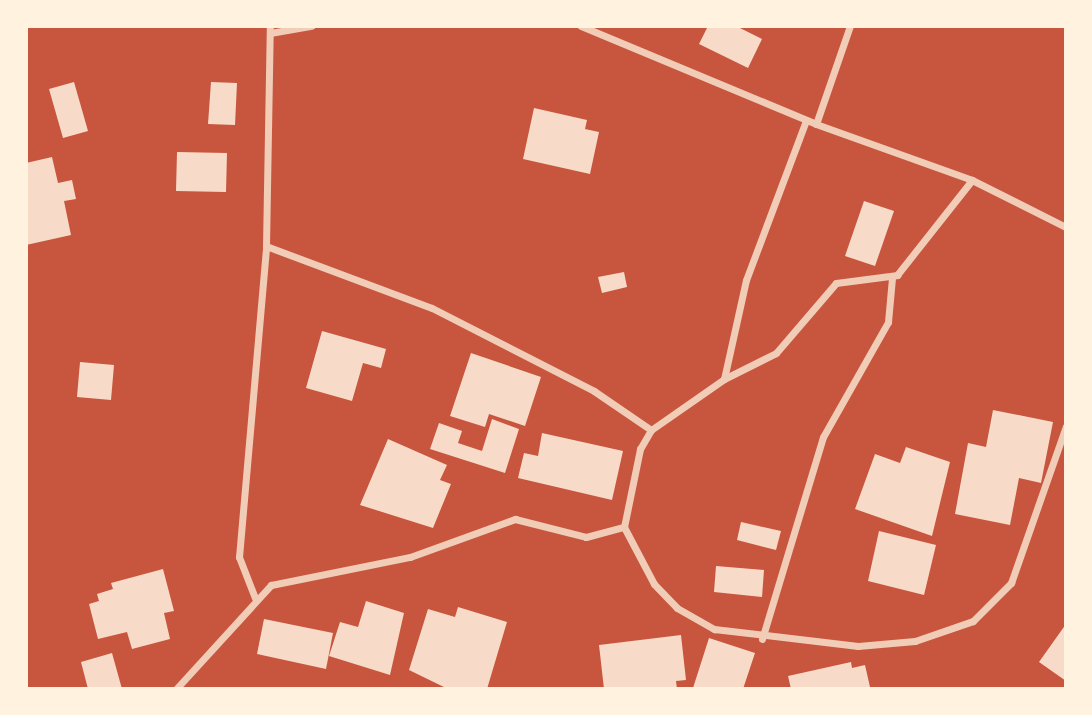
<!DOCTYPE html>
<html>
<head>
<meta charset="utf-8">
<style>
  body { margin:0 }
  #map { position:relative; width:1092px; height:715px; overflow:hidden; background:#c8553d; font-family:"Work Sans",sans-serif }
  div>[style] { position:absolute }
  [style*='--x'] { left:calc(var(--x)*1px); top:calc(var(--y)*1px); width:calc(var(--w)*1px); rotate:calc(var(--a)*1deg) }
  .building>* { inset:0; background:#f7dbc8 }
  .minor>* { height:7px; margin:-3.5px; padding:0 3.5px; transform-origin:3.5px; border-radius:3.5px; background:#f1ccb7 }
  span { translate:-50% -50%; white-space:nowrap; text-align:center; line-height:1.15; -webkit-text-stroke:5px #fff3e0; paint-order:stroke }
  .frame { position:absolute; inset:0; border:28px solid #fff3e0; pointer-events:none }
</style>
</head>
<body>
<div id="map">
  <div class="building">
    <div style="clip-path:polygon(708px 26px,736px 26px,762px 39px,748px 68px,699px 44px)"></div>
    <div style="clip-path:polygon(74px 82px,88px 131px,63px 138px,49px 89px)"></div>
    <div style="clip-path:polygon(211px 82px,237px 83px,235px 125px,208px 124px)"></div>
    <div style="clip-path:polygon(534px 108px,587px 120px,585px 129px,599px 132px,590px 174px,523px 159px)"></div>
    <div style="clip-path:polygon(177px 152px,227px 153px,226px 192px,176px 191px)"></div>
    <div style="clip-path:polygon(52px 157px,58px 183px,72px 180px,76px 199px,64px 201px,71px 235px,26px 245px,26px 163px)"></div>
    <div style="clip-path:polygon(864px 201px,894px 211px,875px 266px,845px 256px)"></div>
    <div style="clip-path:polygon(624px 272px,627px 287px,602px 293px,598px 277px)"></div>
    <div style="clip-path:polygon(322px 331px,386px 349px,381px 368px,363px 363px,352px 401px,306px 388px)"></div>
    <div style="clip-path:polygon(471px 353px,541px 377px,525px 426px,489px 414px,485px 427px,450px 416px)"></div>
    <div style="clip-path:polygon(80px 362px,114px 365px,111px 400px,77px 397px)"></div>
    <div style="clip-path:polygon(993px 410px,1053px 422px,1041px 483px,1019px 478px,1010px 525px,955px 514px,968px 443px,986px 447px)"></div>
    <div style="clip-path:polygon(492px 419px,519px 429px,505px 473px,430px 449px,439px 423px,462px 431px,458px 443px,482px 451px)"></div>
    <div style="clip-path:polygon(542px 433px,623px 451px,612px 500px,518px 478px,524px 453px,538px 456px)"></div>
    <div style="clip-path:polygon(388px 439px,447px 465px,440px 480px,451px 484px,433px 528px,360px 505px)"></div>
    <div style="clip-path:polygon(906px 447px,950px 462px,932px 536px,855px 509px,875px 454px,900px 463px)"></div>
    <div style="clip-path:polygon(741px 522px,781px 531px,776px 550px,737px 540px)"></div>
    <div style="clip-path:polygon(879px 531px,936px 545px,924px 595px,868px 581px)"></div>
    <div style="clip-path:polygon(716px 566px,764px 570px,762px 597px,714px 592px)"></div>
    <div style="clip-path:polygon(163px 569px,174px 611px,164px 613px,170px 639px,132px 649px,127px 632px,98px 639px,89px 604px,99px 601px,97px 594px,113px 589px,111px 583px)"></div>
    <div style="clip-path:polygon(366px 601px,404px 613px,390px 675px,329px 656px,340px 622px,358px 627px)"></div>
    <div style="clip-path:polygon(458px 607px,507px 622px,487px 689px,448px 689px,409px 670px,428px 609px,455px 617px)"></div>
    <div style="clip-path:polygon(264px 619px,333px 633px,326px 669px,257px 654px)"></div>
    <div style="clip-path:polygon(1066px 624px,1066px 681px,1039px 662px)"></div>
    <div style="clip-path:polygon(681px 635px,686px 680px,676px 681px,677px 689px,604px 689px,599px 645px)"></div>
    <div style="clip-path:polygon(709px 638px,755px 653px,743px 689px,684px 689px,693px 688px)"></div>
    <div style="clip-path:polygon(112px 653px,122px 689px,88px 689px,81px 662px)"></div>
    <div style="clip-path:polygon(851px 662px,852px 668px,865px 665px,870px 687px,791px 689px,788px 676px)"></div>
  </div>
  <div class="minor">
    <div style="--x:581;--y:26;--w:255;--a:22.6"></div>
    <div style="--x:816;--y:124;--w:166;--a:19.7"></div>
    <div style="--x:972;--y:180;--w:105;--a:26.6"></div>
    <div style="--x:270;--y:33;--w:42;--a:-9.7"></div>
    <div style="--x:816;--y:124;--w:104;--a:-70.9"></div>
    <div style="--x:266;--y:246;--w:177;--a:20.5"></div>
    <div style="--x:432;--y:308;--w:182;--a:27.1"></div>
    <div style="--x:594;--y:391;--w:69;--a:34.4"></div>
    <div style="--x:724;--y:379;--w:58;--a:-26.6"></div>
    <div style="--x:776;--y:353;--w:92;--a:-49.4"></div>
    <div style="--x:836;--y:283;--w:62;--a:-7.5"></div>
    <div style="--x:897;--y:275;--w:121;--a:-51.7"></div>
    <div style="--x:624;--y:527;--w:64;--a:62.2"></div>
    <div style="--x:654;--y:584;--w:33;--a:46"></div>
    <div style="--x:677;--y:608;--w:43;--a:29.6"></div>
    <div style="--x:714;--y:629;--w:145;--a:6.7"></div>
    <div style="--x:858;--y:646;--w:57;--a:-5"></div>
    <div style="--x:915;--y:641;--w:61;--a:-19"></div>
    <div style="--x:973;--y:621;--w:54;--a:-45"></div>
    <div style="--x:1011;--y:583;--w:166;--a:-70.7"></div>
    <div style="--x:255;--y:598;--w:44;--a:-111.3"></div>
    <div style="--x:239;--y:557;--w:312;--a:-85"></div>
    <div style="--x:266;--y:246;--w:220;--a:-89"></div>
    <div style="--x:762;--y:639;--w:211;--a:-73.2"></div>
    <div style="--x:823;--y:437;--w:132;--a:-60.5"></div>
    <div style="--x:888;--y:322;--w:44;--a:-84.8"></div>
    <div style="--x:176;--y:689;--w:141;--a:-47.6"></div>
    <div style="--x:271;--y:585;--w:142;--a:-11.4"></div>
    <div style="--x:410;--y:557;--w:112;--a:-19.9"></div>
    <div style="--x:515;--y:519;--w:73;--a:14.2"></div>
    <div style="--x:586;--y:537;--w:39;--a:-15"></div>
    <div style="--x:624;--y:527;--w:80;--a:-78.4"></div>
    <div style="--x:640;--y:449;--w:22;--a:-60"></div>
    <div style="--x:651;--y:430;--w:89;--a:-34.9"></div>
    <div style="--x:724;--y:379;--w:101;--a:-77.5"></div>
    <div style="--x:746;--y:280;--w:171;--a:-69.4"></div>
  </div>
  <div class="frame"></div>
</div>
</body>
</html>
